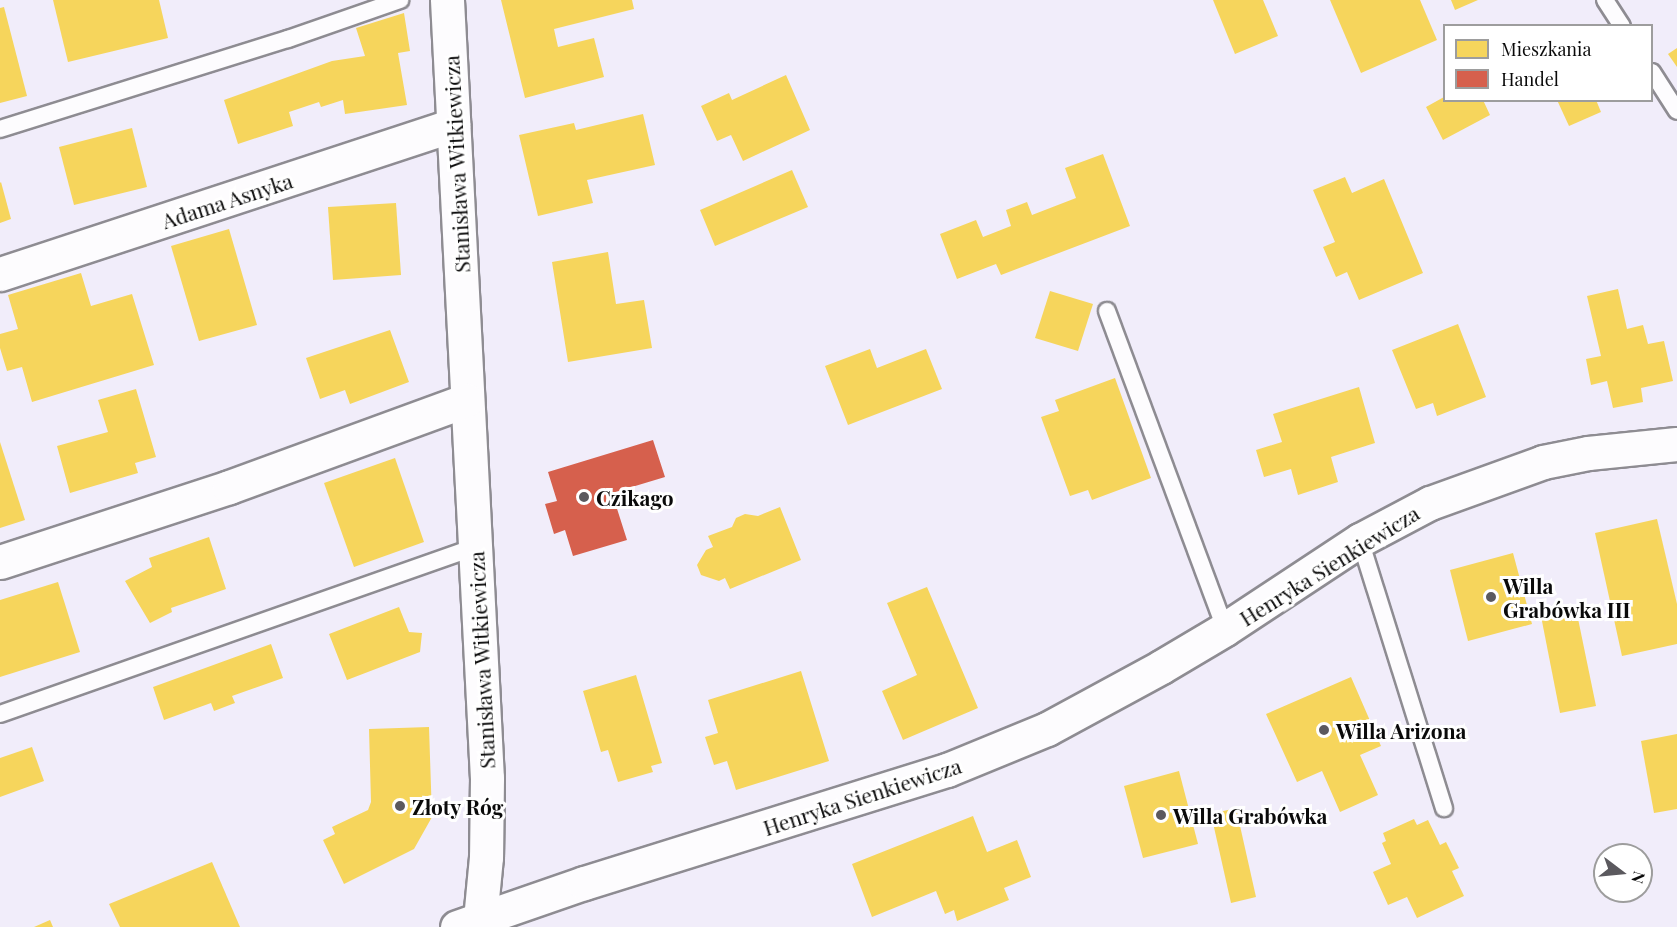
<!DOCTYPE html>
<html>
<head>
<meta charset="utf-8">
<style>
  body { margin:0 }
  #map { position:relative; width:1677px; height:927px; overflow:hidden; background:#f1edfa; font-family:"Playfair Display",serif }
  div>[style] { position:absolute }
  [style*='--x'] { left:calc(var(--x)*1px); top:calc(var(--y)*1px); width:calc(var(--w)*1px); rotate:calc(var(--a)*1deg) }
  .homes>* { inset:0; background:#f6d55c }
  .shops>* { inset:0; background:#d6604d }
  .roads { filter:drop-shadow(2px 0 #8e8c92) drop-shadow(-2px 0 #8e8c92) drop-shadow(0 2px #8e8c92) drop-shadow(0 -2px #8e8c92) }
  .service>* { height:16px; margin:-8px; padding:0 8px; transform-origin:8px; border-radius:8px; background:#fdfcfe }
  .minor>* { height:33px; margin:-16.5px; padding:0 16.5px; transform-origin:16.5px; border-radius:16.5px; background:#fdfcfe }
  .tertiary>* { height:33px; margin:-16.5px; padding:0 16.5px; transform-origin:16.5px; border-radius:16.5px; background:#fdfcfe }
  .dots>* { width:16px; height:16px; translate:-50% -50%; box-sizing:border-box; border:3px solid #fff; border-radius:50% }
  span { translate:-50% -50%; white-space:nowrap; text-align:center; line-height:1.15; -webkit-text-stroke:6px #fff; paint-order:stroke }
  .street-label { font-size:21px; color:#0a0a0a }
  .poi-label { font-size:21px; color:#0a0a0a; font-weight:700 }
  .left { translate:0 -50%; text-align:left }
  .legend { position:absolute; left:1443px; top:24px; width:210px; height:78px; box-sizing:border-box; background:#fff; border:2px solid #9d9d9d; margin:0; padding:8px 10px; list-style:none; font-size:18px; color:#0a0a0a }
  .legend li { display:flex; align-items:center; gap:12px; height:30px }
  .legend b { width:30px; border:2px solid #9d9d9d }
  .north { position:absolute; left:1593px; top:843px; width:60px; height:60px; box-sizing:border-box; background:#fff; border:2px solid #9d9d9d; border-radius:50%; rotate:106deg; font-size:16px; font-weight:700; line-height:24px; text-align:center; color:#0a0a0a }
  .north::after { content:''; display:block; margin:auto; width:21px; height:27px; background:#5b595e; clip-path:polygon(50% 0,100% 100%,50% 72%,0 100%) }
</style>
</head>
<body>
<div id="map">
  <div class="homes">
    <div style="clip-path:polygon(53px 0,159px 0,168px 38px,68px 62px)"></div>
    <div style="clip-path:polygon(501px 0,632px 0,634px 9px,554px 29px,558px 47px,594px 38px,604px 77px,525px 98px)"></div>
    <div style="clip-path:polygon(1213px 0,1263px 0,1278px 36px,1235px 54px)"></div>
    <div style="clip-path:polygon(1330px 0,1420px 0,1437px 40px,1361px 73px)"></div>
    <div style="clip-path:polygon(1451px 0,1478px 0,1455px 10px)"></div>
    <div style="clip-path:polygon(4px 7px,27px 96px,0 103px,0 8px)"></div>
    <div style="clip-path:polygon(404px 13px,410px 51px,398px 53px,407px 105px,345px 114px,343px 100px,321px 107px,319px 102px,289px 112px,293px 126px,238px 144px,224px 100px,332px 61px,365px 56px,356px 28px)"></div>
    <div style="clip-path:polygon(1677px 48px,1677px 67px,1668px 54px)"></div>
    <div style="clip-path:polygon(786px 75px,810px 130px,743px 161px,731px 135px,717px 141px,701px 106px,729px 93px,732px 100px)"></div>
    <div style="clip-path:polygon(1444px 97px,1444px 100px,1483px 100px,1490px 115px,1443px 140px,1426px 107px)"></div>
    <div style="clip-path:polygon(1557px 100px,1596px 100px,1601px 112px,1569px 126px)"></div>
    <div style="clip-path:polygon(643px 114px,655px 165px,587px 180px,593px 203px,538px 216px,519px 135px,574px 123px,576px 130px)"></div>
    <div style="clip-path:polygon(132px 128px,147px 187px,74px 205px,59px 147px)"></div>
    <div style="clip-path:polygon(1103px 154px,1130px 226px,1001px 275px,996px 264px,957px 279px,940px 234px,976px 220px,983px 237px,1011px 226px,1006px 210px,1027px 202px,1032px 215px,1076px 198px,1065px 168px)"></div>
    <div style="clip-path:polygon(792px 170px,808px 207px,715px 246px,700px 210px)"></div>
    <div style="clip-path:polygon(1345px 177px,1352px 193px,1384px 179px,1423px 273px,1359px 300px,1347px 272px,1336px 277px,1323px 247px,1335px 242px,1313px 190px)"></div>
    <div style="clip-path:polygon(1px 182px,11px 219px,0 223px,0 183px)"></div>
    <div style="clip-path:polygon(396px 203px,401px 275px,333px 280px,328px 207px)"></div>
    <div style="clip-path:polygon(229px 229px,257px 325px,199px 341px,171px 246px)"></div>
    <div style="clip-path:polygon(608px 252px,616px 304px,644px 300px,652px 348px,568px 362px,552px 262px)"></div>
    <div style="clip-path:polygon(81px 273px,91px 306px,132px 294px,154px 365px,32px 402px,22px 367px,7px 371px,0 348px,0 334px,18px 329px,8px 295px)"></div>
    <div style="clip-path:polygon(1618px 289px,1627px 329px,1643px 325px,1648px 344px,1664px 341px,1673px 381px,1641px 388px,1643px 402px,1613px 408px,1607px 381px,1591px 385px,1586px 359px,1601px 356px,1587px 296px)"></div>
    <div style="clip-path:polygon(1050px 291px,1093px 304px,1078px 351px,1035px 338px)"></div>
    <div style="clip-path:polygon(1458px 324px,1486px 397px,1437px 416px,1433px 403px,1416px 409px,1392px 350px)"></div>
    <div style="clip-path:polygon(390px 330px,409px 382px,350px 404px,345px 390px,320px 399px,306px 358px)"></div>
    <div style="clip-path:polygon(870px 349px,877px 368px,926px 349px,942px 389px,848px 425px,825px 366px)"></div>
    <div style="clip-path:polygon(1115px 378px,1151px 478px,1092px 500px,1088px 490px,1070px 496px,1041px 417px,1059px 411px,1055px 400px)"></div>
    <div style="clip-path:polygon(1359px 387px,1375px 443px,1331px 457px,1338px 482px,1298px 495px,1291px 469px,1264px 477px,1256px 450px,1282px 442px,1273px 414px)"></div>
    <div style="clip-path:polygon(136px 389px,156px 457px,135px 463px,138px 473px,70px 493px,57px 446px,108px 432px,98px 400px)"></div>
    <div style="clip-path:polygon(0 442px,25px 520px,0 528px)"></div>
    <div style="clip-path:polygon(395px 458px,424px 542px,354px 567px,324px 483px)"></div>
    <div style="clip-path:polygon(780px 507px,801px 560px,730px 589px,725px 578px,719px 581px,701px 575px,697px 565px,706px 550px,713px 547px,708px 536px,732px 527px,736px 518px,745px 514px,758px 516px)"></div>
    <div style="clip-path:polygon(1657px 519px,1677px 604px,1677px 644px,1622px 656px,1595px 533px)"></div>
    <div style="clip-path:polygon(209px 537px,226px 589px,171px 608px,172px 612px,150px 623px,125px 581px,152px 567px,149px 558px)"></div>
    <div style="clip-path:polygon(1513px 553px,1532px 624px,1468px 641px,1450px 570px)"></div>
    <div style="clip-path:polygon(58px 582px,80px 652px,0 677px,0 600px)"></div>
    <div style="clip-path:polygon(927px 587px,978px 708px,903px 740px,882px 691px,917px 675px,887px 603px)"></div>
    <div style="clip-path:polygon(1575px 604px,1596px 706px,1560px 713px,1540px 611px)"></div>
    <div style="clip-path:polygon(399px 607px,409px 632px,422px 633px,420px 652px,347px 680px,329px 634px)"></div>
    <div style="clip-path:polygon(271px 644px,283px 678px,232px 696px,235px 703px,214px 711px,211px 703px,164px 720px,153px 687px)"></div>
    <div style="clip-path:polygon(801px 671px,829px 761px,736px 790px,727px 761px,714px 765px,705px 737px,718px 733px,708px 700px)"></div>
    <div style="clip-path:polygon(636px 675px,662px 763px,651px 766px,653px 772px,618px 782px,608px 750px,601px 752px,583px 691px)"></div>
    <div style="clip-path:polygon(1351px 677px,1381px 746px,1360px 755px,1378px 795px,1340px 812px,1322px 771px,1297px 782px,1266px 714px)"></div>
    <div style="clip-path:polygon(429px 727px,432px 817px,414px 849px,344px 884px,323px 840px,335px 834px,332px 827px,368px 810px,371px 802px,369px 729px)"></div>
    <div style="clip-path:polygon(1677px 734px,1677px 809px,1654px 813px,1641px 741px)"></div>
    <div style="clip-path:polygon(32px 747px,44px 781px,0 797px,0 758px)"></div>
    <div style="clip-path:polygon(1179px 771px,1198px 844px,1143px 858px,1124px 786px)"></div>
    <div style="clip-path:polygon(1236px 808px,1256px 897px,1231px 903px,1211px 814px)"></div>
    <div style="clip-path:polygon(973px 816px,987px 852px,1017px 840px,1031px 877px,1004px 888px,1009px 900px,957px 921px,954px 910px,945px 914px,936px 891px,872px 917px,852px 864px)"></div>
    <div style="clip-path:polygon(1414px 819px,1417px 825px,1428px 820px,1440px 845px,1446px 842px,1459px 868px,1452px 871px,1464px 896px,1417px 918px,1407px 897px,1388px 905px,1373px 872px,1391px 864px,1382px 843px,1386px 841px,1383px 833px)"></div>
    <div style="clip-path:polygon(212px 862px,240px 927px,120px 927px,109px 904px)"></div>
    <div style="clip-path:polygon(50px 920px,53px 927px,34px 927px)"></div>
  </div>
  <div class="shops">
    <div style="clip-path:polygon(653px 440px,665px 477px,612px 493px,627px 540px,573px 556px,565px 530px,554px 534px,545px 504px,557px 501px,548px 472px)"></div>
  </div>
  <div class="roads">
    <div class="service">
      <div style="--x:1605;--y:0;--w:31;--a:57"></div>
      <div style="--x:1652;--y:72;--w:46;--a:57.3"></div>
      <div style="--x:0;--y:129;--w:302;--a:-17.4"></div>
      <div style="--x:288;--y:39;--w:119;--a:-19.2"></div>
      <div style="--x:1107;--y:311;--w:339;--a:69.6"></div>
      <div style="--x:1360;--y:540;--w:281;--a:72.6"></div>
      <div style="--x:0;--y:714;--w:504;--a:-19.37"></div>
    </div>
    <div class="minor">
      <div style="--x:447;--y:0;--w:779;--a:87.06"></div>
      <div style="--x:487;--y:778;--w:79;--a:90.7"></div>
      <div style="--x:486;--y:857;--w:62;--a:95.5"></div>
      <div style="--x:480;--y:919;--w:110;--a:-19.1"></div>
      <div style="--x:584;--y:883;--w:380;--a:-17.3"></div>
      <div style="--x:947;--y:770;--w:108;--a:-22.3"></div>
      <div style="--x:1047;--y:729;--w:130;--a:-28.5"></div>
      <div style="--x:1161;--y:667;--w:74;--a:-30.7"></div>
      <div style="--x:1225;--y:629;--w:162;--a:-33.4"></div>
      <div style="--x:1360;--y:540;--w:79;--a:-27.9"></div>
      <div style="--x:1430;--y:503;--w:120;--a:-19.9"></div>
      <div style="--x:1543;--y:462;--w:46;--a:-11.3"></div>
      <div style="--x:1588;--y:453;--w:89;--a:-5.8"></div>
      <div style="--x:0;--y:274;--w:477;--a:-18.2"></div>
      <div style="--x:0;--y:562;--w:241;--a:-18.1"></div>
      <div style="--x:229;--y:487;--w:253;--a:-20.1"></div>
    </div>
    <div class="tertiary">
      <div style="--x:457;--y:927;--w:24;--a:-19"></div>
      <div style="--x:480;--y:919;--w:8;--a:76"></div>
    </div>
  </div>
  <div class="dots">
    <div style="left:584px;top:497px;background:#5b595e"></div>
    <div style="left:1491px;top:597px;background:#5b595e"></div>
    <div style="left:1324px;top:730px;background:#5b595e"></div>
    <div style="left:400px;top:806px;background:#5b595e"></div>
    <div style="left:1161px;top:815px;background:#5b595e"></div>
  </div>
  <div class="street-label">
    <span style="left:456px;top:164px;rotate:-93deg">Stanisława Witkiewicza</span>
    <span style="left:227px;top:200px;rotate:-18deg">Adama Asnyka</span>
    <span style="left:1329px;top:565px;rotate:-32deg">Henryka Sienkiewicza</span>
    <span style="left:481px;top:660px;rotate:-93deg">Stanisława Witkiewicza</span>
    <span style="left:862px;top:796px;rotate:-18deg">Henryka Sienkiewicza</span>
  </div>
  <div class="poi-label">
    <span class="left" style="left:596px;top:497px">Czikago</span>
    <span class="left" style="left:1503px;top:597px">Willa<br>Grabówka III</span>
    <span class="left" style="left:1336px;top:730px">Willa Arizona</span>
    <span class="left" style="left:412px;top:806px">Złoty Róg</span>
    <span class="left" style="left:1173px;top:815px">Willa Grabówka</span>
  </div>
  <ul class="legend">
  <li><b style="height:16px;background:#f6d55c"></b>Mieszkania</li>
  <li><b style="height:16px;background:#d6604d"></b>Handel</li>
  </ul>
  <div class="north">N</div>
</div>
</body>
</html>
